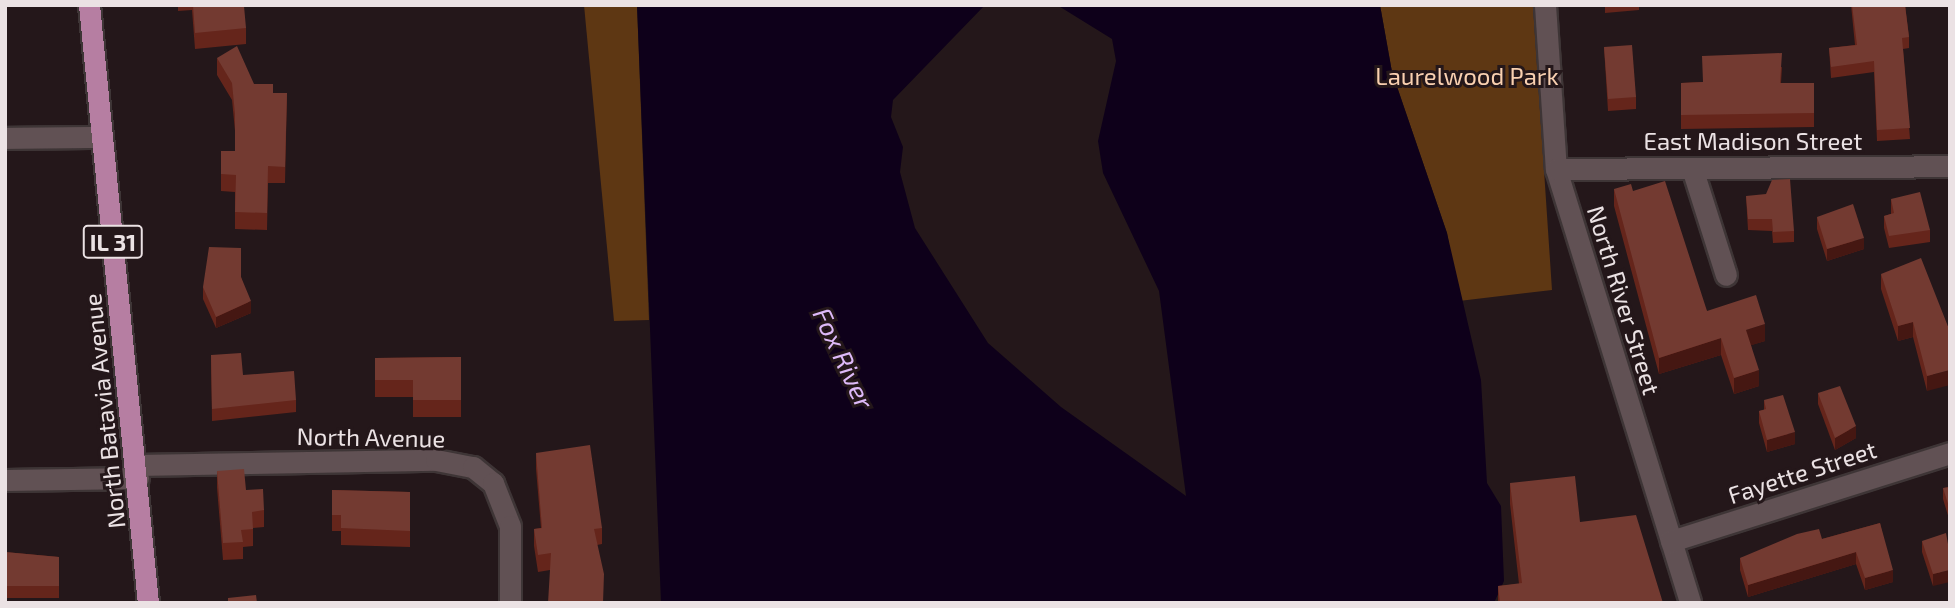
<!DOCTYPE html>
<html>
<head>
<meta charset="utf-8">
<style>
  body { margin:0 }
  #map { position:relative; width:1955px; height:608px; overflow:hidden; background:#24171a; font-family:"Exo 2",sans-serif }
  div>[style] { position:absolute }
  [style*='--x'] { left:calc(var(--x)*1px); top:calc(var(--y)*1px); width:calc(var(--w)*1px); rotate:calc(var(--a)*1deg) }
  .green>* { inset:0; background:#5e3713 }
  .water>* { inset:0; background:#0e001a }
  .roads { filter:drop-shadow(2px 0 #3e3536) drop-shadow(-2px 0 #3e3536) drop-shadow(0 2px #3e3536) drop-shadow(0 -2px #3e3536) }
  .minor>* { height:21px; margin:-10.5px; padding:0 10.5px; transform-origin:10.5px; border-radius:10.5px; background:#615154 }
  .major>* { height:21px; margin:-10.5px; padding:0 10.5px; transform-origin:10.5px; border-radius:10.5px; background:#b67ea2 }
  .wall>* { inset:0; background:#65251b }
  .shaded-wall>* { inset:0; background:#451712 }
  .building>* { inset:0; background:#733a31 }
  span { translate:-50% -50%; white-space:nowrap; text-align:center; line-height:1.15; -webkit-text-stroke:6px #24171a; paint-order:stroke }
  .shield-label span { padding:2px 5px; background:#24171a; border:2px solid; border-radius:5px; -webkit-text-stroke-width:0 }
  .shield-label { font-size:23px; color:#ebe2e4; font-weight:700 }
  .park-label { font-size:24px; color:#f9d0b0 }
  .street-label { font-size:24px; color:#ebe2e4 }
  .water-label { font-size:26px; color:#ddb9f8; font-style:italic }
  .frame { position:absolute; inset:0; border:7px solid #ebe2e4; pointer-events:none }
</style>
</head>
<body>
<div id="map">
  <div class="green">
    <div style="clip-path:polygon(584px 5px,637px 5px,649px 320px,614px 321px)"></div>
    <div style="clip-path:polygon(1380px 5px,1533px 5px,1552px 290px,1459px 301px,1447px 233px,1392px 72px)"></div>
  </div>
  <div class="water">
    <div style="clip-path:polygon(637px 5px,985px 5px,893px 100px,891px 117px,903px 147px,900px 172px,915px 228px,988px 343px,1061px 407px,1186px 496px,1159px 291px,1103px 173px,1098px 141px,1116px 61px,1112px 39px,1057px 5px,1380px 5px,1392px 72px,1447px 233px,1481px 380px,1487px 483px,1501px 506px,1504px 581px,1494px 603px,661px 603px)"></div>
  </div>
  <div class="roads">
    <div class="minor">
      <div style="--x:1545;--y:5;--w:164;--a:86.2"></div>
      <div style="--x:1556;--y:169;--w:454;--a:72.8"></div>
      <div style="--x:5;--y:138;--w:97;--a:-0.6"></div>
      <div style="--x:1692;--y:168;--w:112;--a:72.4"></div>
      <div style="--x:1556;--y:169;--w:394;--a:-0.4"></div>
      <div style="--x:137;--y:465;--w:299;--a:-1"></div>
      <div style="--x:436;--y:460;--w:38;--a:11"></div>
      <div style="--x:473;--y:467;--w:26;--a:39"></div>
      <div style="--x:493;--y:483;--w:46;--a:68.4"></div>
      <div style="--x:510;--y:526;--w:77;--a:90"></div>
      <div style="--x:5;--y:480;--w:133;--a:-0.9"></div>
      <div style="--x:1671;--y:541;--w:293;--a:-17.5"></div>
    </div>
    <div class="major">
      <div style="--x:89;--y:5;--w:601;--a:84.37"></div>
    </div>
  </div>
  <div class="wall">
    <div style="clip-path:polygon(178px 5px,230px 5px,231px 7px,246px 28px,246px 44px,195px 49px,192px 10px,178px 11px)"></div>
    <div style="clip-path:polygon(1605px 5px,1639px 5px,1639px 10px,1605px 13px)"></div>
    <div style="clip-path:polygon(1851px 5px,1905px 5px,1909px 37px,1909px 48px,1903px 49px,1910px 139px,1877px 141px,1874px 72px,1831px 78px,1829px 48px,1855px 45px)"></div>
    <div style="clip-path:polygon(1604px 47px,1636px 97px,1636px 109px,1608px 111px)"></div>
    <div style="clip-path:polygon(217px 58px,254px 84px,273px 93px,287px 93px,285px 183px,268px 183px,267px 230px,235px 229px,235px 192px,221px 191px,221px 174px,235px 151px,235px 131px,232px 100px,217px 75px)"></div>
    <div style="clip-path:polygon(1782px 67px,1781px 83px,1814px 83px,1814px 127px,1681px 129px,1681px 83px,1702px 82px)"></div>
    <div style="clip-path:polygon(1614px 189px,1633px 191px,1707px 311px,1765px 341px,1751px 345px,1759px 386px,1734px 394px,1721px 355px,1659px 374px,1614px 206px)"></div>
    <div style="clip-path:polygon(1746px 196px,1794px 231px,1794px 242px,1773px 243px,1772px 231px,1748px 230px)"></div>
    <div style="clip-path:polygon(1891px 199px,1930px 230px,1930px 242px,1889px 248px,1884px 228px,1884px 216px,1891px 214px)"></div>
    <div style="clip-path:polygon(1817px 217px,1864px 249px,1827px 261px,1817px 229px)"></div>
    <div style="clip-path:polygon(1881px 274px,1949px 329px,1927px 391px,1913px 337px,1898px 341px,1881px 289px)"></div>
    <div style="clip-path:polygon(241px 277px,251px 313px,216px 328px,203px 299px,203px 287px)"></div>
    <div style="clip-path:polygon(211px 355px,243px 375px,296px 400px,296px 412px,212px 421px)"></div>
    <div style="clip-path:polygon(461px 357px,461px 417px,413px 417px,413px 397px,375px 397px,375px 358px)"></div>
    <div style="clip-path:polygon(1818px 393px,1856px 438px,1835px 450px,1818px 404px)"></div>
    <div style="clip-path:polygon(1764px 400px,1795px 444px,1767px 452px,1759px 423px,1759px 411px,1764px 410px)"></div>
    <div style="clip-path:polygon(536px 453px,602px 528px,602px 544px,597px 545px,550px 570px,538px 572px,534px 546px,534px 529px,541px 528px,536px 469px)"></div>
    <div style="clip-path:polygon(217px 471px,246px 490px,264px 510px,264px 527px,253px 528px,253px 546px,243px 547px,243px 559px,223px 560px,217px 488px)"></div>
    <div style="clip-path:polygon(1510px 483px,1580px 522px,1663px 603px,1498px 603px,1498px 586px,1519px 584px,1510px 504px)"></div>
    <div style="clip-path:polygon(1950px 487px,1950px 522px,1943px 499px,1943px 488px)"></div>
    <div style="clip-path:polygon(332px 490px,410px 492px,410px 547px,341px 545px,341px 531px,332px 531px)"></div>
    <div style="clip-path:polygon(1880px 523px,1893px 582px,1865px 590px,1856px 564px,1748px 597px,1740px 570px,1740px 558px,1822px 539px)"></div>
    <div style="clip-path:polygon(1922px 541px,1950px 555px,1933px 586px,1922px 552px)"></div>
    <div style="clip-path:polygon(5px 552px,59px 557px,59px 598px,5px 598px)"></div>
  </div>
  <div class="shaded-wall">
    <div style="clip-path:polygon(1864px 238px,1864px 249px,1827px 261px,1827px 249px)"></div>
    <div style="clip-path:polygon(251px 301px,251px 313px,216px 328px,216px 317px)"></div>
    <div style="clip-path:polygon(1913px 322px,1913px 337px,1898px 341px,1898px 326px)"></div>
    <div style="clip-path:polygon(1765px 324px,1765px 341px,1746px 347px,1746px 330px)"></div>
    <div style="clip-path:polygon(1721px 338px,1721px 355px,1659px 374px,1659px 358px)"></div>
    <div style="clip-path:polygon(1759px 370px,1759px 386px,1734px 394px,1734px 378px)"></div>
    <div style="clip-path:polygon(1950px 370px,1950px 385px,1927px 391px,1927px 376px)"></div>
    <div style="clip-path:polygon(1856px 426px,1856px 438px,1835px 450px,1835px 438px)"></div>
    <div style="clip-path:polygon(1795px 432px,1795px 444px,1767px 452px,1767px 440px)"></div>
    <div style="clip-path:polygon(1856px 552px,1856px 564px,1748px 597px,1748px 585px)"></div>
    <div style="clip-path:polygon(1893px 570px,1893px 582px,1865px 590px,1865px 578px)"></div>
    <div style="clip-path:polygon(1950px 570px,1950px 582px,1933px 586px,1933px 574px)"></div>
  </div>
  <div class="building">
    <div style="clip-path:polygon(193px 5px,230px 5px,231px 7px,244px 6px,246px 28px,195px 33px)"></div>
    <div style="clip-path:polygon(1852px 5px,1905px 5px,1909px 37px,1902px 38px,1910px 128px,1877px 130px,1874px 61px,1831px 67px,1829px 48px,1857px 45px)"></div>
    <div style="clip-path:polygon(1632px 45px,1636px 97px,1608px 99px,1604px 47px)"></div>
    <div style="clip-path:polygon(237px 46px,254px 84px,273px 84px,273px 93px,287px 93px,285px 167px,268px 166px,267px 213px,235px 212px,236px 175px,221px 174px,221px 151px,235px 151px,235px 114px,232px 83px,217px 58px)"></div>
    <div style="clip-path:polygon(1782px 53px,1780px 83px,1814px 83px,1814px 113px,1681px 115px,1681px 83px,1703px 82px,1702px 56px)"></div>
    <div style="clip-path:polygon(1790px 179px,1794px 231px,1773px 232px,1772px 219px,1748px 219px,1746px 196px,1766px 194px,1772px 180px)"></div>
    <div style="clip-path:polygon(1665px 181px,1707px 311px,1756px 295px,1765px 324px,1746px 330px,1759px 370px,1734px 378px,1721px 338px,1659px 358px,1614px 189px,1631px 184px,1633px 191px)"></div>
    <div style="clip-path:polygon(1920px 192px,1930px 230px,1889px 236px,1884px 216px,1894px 213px,1891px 199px)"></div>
    <div style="clip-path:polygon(1853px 204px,1864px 238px,1827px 249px,1817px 217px)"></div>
    <div style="clip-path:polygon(209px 247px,241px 248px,241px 277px,251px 301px,216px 317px,203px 287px)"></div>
    <div style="clip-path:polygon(1921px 258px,1949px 329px,1950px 329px,1950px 370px,1927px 376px,1913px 322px,1898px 326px,1881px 274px)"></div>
    <div style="clip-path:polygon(241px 353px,243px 375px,294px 371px,296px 400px,212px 409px,211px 355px)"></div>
    <div style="clip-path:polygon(461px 357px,461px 400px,413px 400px,413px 380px,375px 380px,375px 358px)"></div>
    <div style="clip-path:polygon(1840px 386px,1856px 426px,1835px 438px,1818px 393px)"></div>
    <div style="clip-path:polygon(1783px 395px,1795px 432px,1767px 440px,1759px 411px,1766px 409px,1764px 400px)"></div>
    <div style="clip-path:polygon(590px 445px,602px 528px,594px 529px,604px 574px,603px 603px,548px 603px,551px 553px,538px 555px,534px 529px,542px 528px,536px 453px)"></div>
    <div style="clip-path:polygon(244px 469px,246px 490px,263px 489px,264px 510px,252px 512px,253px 529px,241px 530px,243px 542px,223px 543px,217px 471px)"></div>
    <div style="clip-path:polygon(1575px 476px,1580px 522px,1636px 515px,1663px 603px,1500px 603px,1498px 586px,1522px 583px,1510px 483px)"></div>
    <div style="clip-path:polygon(1950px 487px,1950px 510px,1943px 488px)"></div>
    <div style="clip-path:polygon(332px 490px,410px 492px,410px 531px,341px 528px,341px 515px,332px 515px)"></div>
    <div style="clip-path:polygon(1880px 523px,1893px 570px,1865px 578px,1856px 552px,1748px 585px,1740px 558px,1797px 534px,1819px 529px,1822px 539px)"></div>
    <div style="clip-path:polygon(1946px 533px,1950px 555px,1950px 570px,1933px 574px,1922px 541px)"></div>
    <div style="clip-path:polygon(5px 552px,59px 557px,59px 586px,5px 586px)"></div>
    <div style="clip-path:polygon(256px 595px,257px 603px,228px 603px,228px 598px)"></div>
  </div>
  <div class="shield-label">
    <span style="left:113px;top:242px">IL 31</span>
  </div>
  <div class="park-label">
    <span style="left:1467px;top:76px">Laurelwood Park</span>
  </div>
  <div class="street-label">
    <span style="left:1753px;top:141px">East Madison Street</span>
    <span style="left:1624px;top:300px;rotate:73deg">North River Street</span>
    <span style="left:104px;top:411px;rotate:-96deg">North Batavia Avenue</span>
    <span style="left:371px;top:437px;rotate:1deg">North Avenue</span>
    <span style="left:1802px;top:472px;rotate:-18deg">Fayette Street</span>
  </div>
  <div class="water-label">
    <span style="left:844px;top:358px;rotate:65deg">Fox River</span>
  </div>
  <div class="frame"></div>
</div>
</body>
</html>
